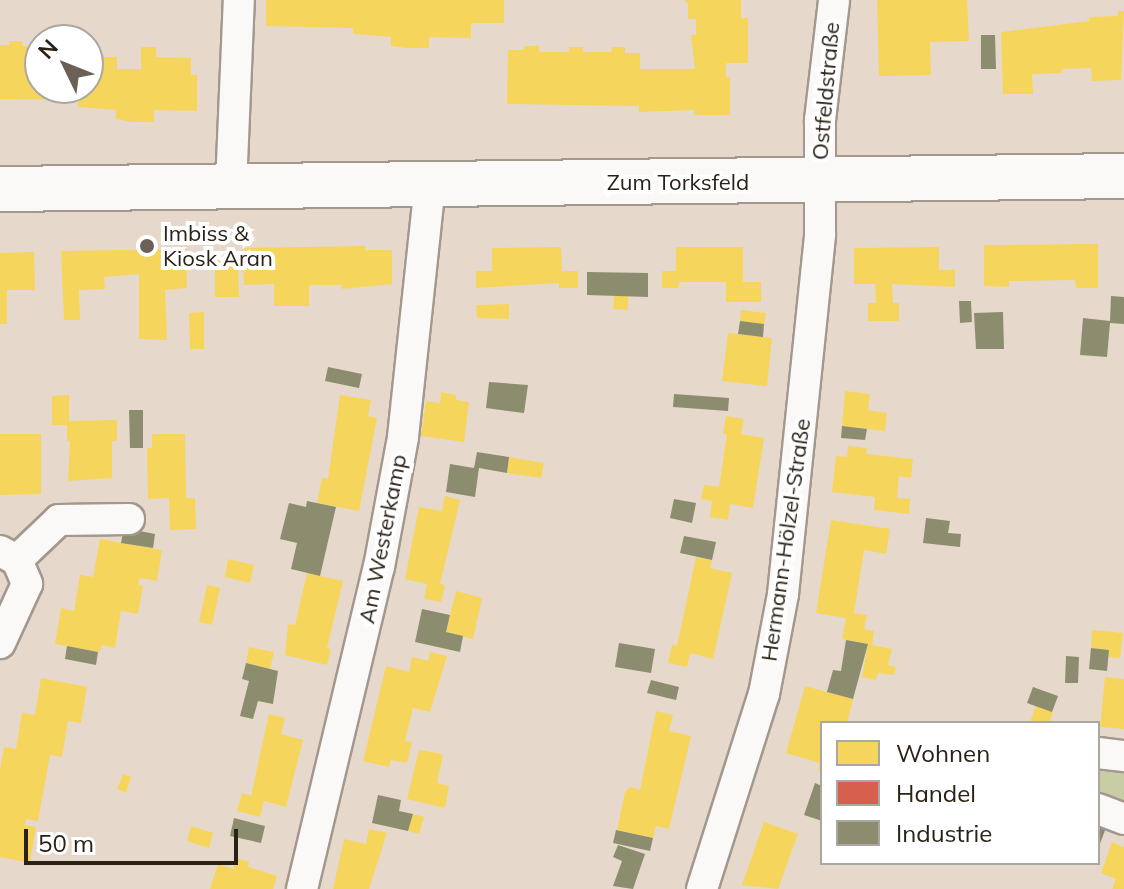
<!DOCTYPE html>
<html>
<head>
<meta charset="utf-8">
<style>
  body { margin:0 }
  #map { position:relative; width:1124px; height:889px; overflow:hidden; background:#e6d9cb; font-family:Mulish,sans-serif }
  div>[style] { position:absolute }
  [style*='--x'] { left:calc(var(--x)*1px); top:calc(var(--y)*1px); width:calc(var(--w)*1px); rotate:calc(var(--a)*1deg) }
  .green>* { inset:0; background:#c9cda6 }
  .homes>* { inset:0; background:#f6d55c }
  .shops>* { inset:0; background:#d6604d }
  .industry>* { inset:0; background:#8c8c6e }
  .roads { filter:drop-shadow(2px 0 #a2988d) drop-shadow(-2px 0 #a2988d) drop-shadow(0 2px #a2988d) drop-shadow(0 -2px #a2988d) }
  .street>* { height:30px; margin:-15px; padding:0 15px; transform-origin:15px; border-radius:15px; background:#fbf9f7 }
  .secondary>* { height:44px; margin:-22px; padding:0 22px; transform-origin:22px; border-radius:22px; background:#fbf9f7 }
  .dots>* { width:22px; height:22px; translate:-50% -50%; box-sizing:border-box; border:4px solid #fff; border-radius:50% }
  span { translate:-50% -50%; white-space:nowrap; text-align:center; line-height:1.15; -webkit-text-stroke:8px #fff; paint-order:stroke }
  .street-label { font-size:22px; color:#2a2117 }
  .poi-label { font-size:22px; color:#2a2117 }
  .left { translate:0 -50%; text-align:left }
  .legend { position:absolute; left:820px; top:721px; width:280px; height:144px; box-sizing:border-box; background:#fff; border:2px solid #aaa6a2; margin:0; padding:10px 14px; list-style:none; font-size:24px; color:#2a2117 }
  .legend li { display:flex; align-items:center; gap:16px; height:40px }
  .legend b { width:40px; border:2px solid #aaa6a2 }
  .north { position:absolute; left:24px; top:24px; width:80px; height:80px; box-sizing:border-box; background:#fff; border:2px solid #aaa6a2; border-radius:50%; rotate:313deg; font-size:22px; font-weight:700; line-height:32px; text-align:center; color:#2a2117 }
  .north::after { content:''; display:block; margin:auto; width:28px; height:36px; background:#6c6156; clip-path:polygon(50% 0,100% 100%,50% 72%,0 100%) }
  .scale { position:absolute; left:24px; top:829px; width:214px; height:36px; box-sizing:border-box; border:4px solid #2a2117; border-top:0; padding-left:10px; font-size:24px; line-height:28px; white-space:nowrap; color:#2a2117; -webkit-text-stroke:6px #fff; paint-order:stroke }
</style>
</head>
<body>
<div id="map">
  <div class="green">
    <div style="clip-path:polygon(1099px 766px,1124px 766px,1124px 808px,1098px 798px)"></div>
  </div>
  <div class="homes">
    <div style="clip-path:polygon(266px 0,504px 0,504px 23px,471px 23px,471px 38px,429px 37px,429px 48px,407px 48px,391px 46px,391px 37px,353px 34px,353px 28px,266px 26px)"></div>
    <div style="clip-path:polygon(684px 0,741px 0,741px 18px,748px 18px,748px 63px,726px 63px,726px 77px,730px 77px,730px 115px,694px 115px,694px 110px,639px 112px,639px 106px,507px 104px,508px 50px,524px 50px,524px 46px,539px 46px,539px 52px,569px 52px,569px 47px,583px 47px,583px 52px,611px 52px,612px 47px,625px 47px,625px 53px,640px 53px,640px 69px,695px 69px,691px 35px,696px 35px,696px 19px,688px 19px,688px 3px)"></div>
    <div style="clip-path:polygon(877px 0,967px 0,969px 41px,930px 42px,931px 75px,879px 76px)"></div>
    <div style="clip-path:polygon(1118px 11px,1124px 11px,1121px 80px,1092px 81px,1091px 68px,1062px 69px,1062px 73px,1032px 74px,1033px 94px,1003px 94px,1001px 32px,1089px 21px,1089px 17px,1118px 16px)"></div>
    <div style="clip-path:polygon(9px 41px,22px 41px,22px 46px,40px 47px,40px 88px,88px 88px,88px 57px,117px 57px,117px 69px,141px 69px,141px 47px,156px 47px,156px 57px,191px 58px,191px 75px,197px 75px,197px 111px,154px 110px,154px 122px,132px 122px,116px 119px,116px 110px,78px 107px,78px 100px,0 99px,0 45px,9px 45px)"></div>
    <div style="clip-path:polygon(1098px 244px,1098px 288px,1076px 288px,1075px 280px,1009px 281px,1009px 287px,984px 286px,984px 245px)"></div>
    <div style="clip-path:polygon(365px 246px,365px 250px,392px 250px,392px 284px,342px 289px,342px 285px,309px 285px,309px 306px,274px 306px,274px 284px,244px 285px,243px 248px)"></div>
    <div style="clip-path:polygon(561px 247px,562px 271px,578px 271px,578px 288px,559px 288px,559px 283px,476px 288px,476px 271px,492px 271px,492px 248px)"></div>
    <div style="clip-path:polygon(676px 247px,743px 247px,743px 282px,761px 282px,761px 302px,726px 302px,726px 282px,679px 282px,678px 288px,662px 288px,662px 271px,676px 271px)"></div>
    <div style="clip-path:polygon(939px 247px,939px 270px,955px 270px,955px 287px,892px 284px,893px 303px,899px 303px,899px 321px,868px 321px,868px 303px,876px 303px,875px 284px,854px 284px,854px 248px)"></div>
    <div style="clip-path:polygon(186px 249px,187px 288px,165px 290px,167px 340px,139px 339px,139px 274px,104px 277px,105px 289px,79px 290px,80px 320px,64px 320px,61px 251px)"></div>
    <div style="clip-path:polygon(34px 252px,35px 290px,7px 290px,7px 324px,0 324px,0 253px)"></div>
    <div style="clip-path:polygon(238px 260px,239px 297px,215px 297px,215px 261px)"></div>
    <div style="clip-path:polygon(614px 296px,628px 296px,628px 310px,613px 309px)"></div>
    <div style="clip-path:polygon(509px 304px,509px 319px,477px 318px,476px 305px)"></div>
    <div style="clip-path:polygon(741px 310px,766px 313px,764px 324px,740px 321px)"></div>
    <div style="clip-path:polygon(204px 312px,204px 349px,190px 349px,189px 313px)"></div>
    <div style="clip-path:polygon(728px 333px,772px 338px,767px 386px,722px 381px)"></div>
    <div style="clip-path:polygon(845px 391px,870px 394px,868px 410px,887px 413px,885px 431px,842px 426px)"></div>
    <div style="clip-path:polygon(441px 392px,456px 395px,456px 400px,469px 402px,464px 442px,421px 436px,426px 401px,440px 403px)"></div>
    <div style="clip-path:polygon(69px 395px,69px 421px,117px 420px,117px 441px,112px 441px,112px 478px,68px 481px,70px 441px,67px 441px,67px 425px,52px 425px,52px 396px)"></div>
    <div style="clip-path:polygon(340px 395px,371px 400px,368px 416px,377px 418px,359px 511px,317px 503px,322px 478px,328px 479px)"></div>
    <div style="clip-path:polygon(726px 416px,744px 419px,741px 434px,764px 438px,753px 508px,730px 504px,728px 520px,710px 517px,712px 501px,701px 499px,704px 485px,719px 487px,727px 434px,723px 434px)"></div>
    <div style="clip-path:polygon(0 434px,41px 434px,41px 494px,0 495px)"></div>
    <div style="clip-path:polygon(152px 434px,185px 434px,186px 498px,195px 498px,196px 529px,170px 530px,169px 498px,148px 499px,147px 448px,152px 448px)"></div>
    <div style="clip-path:polygon(848px 446px,867px 448px,866px 454px,913px 459px,911px 478px,899px 476px,897px 498px,910px 499px,909px 514px,874px 510px,875px 497px,832px 492px,836px 456px,847px 457px)"></div>
    <div style="clip-path:polygon(509px 457px,544px 463px,541px 478px,507px 473px)"></div>
    <div style="clip-path:polygon(445px 496px,460px 500px,440px 584px,445px 585px,441px 602px,424px 599px,427px 584px,405px 579px,419px 507px,442px 511px)"></div>
    <div style="clip-path:polygon(831px 520px,890px 529px,886px 554px,864px 550px,854px 613px,867px 615px,864px 629px,874px 631px,872px 645px,892px 649px,888px 665px,896px 667px,894px 675px,878px 673px,876px 680px,862px 677px,868px 644px,842px 639px,846px 618px,816px 613px)"></div>
    <div style="clip-path:polygon(100px 539px,162px 550px,157px 581px,140px 578px,138px 585px,143px 586px,138px 614px,121px 611px,115px 648px,102px 645px,100px 652px,55px 644px,61px 608px,74px 611px,80px 575px,93px 577px)"></div>
    <div style="clip-path:polygon(696px 557px,712px 560px,710px 568px,732px 573px,713px 659px,690px 653px,687px 667px,668px 663px,672px 645px,677px 646px)"></div>
    <div style="clip-path:polygon(228px 559px,254px 565px,250px 583px,225px 577px)"></div>
    <div style="clip-path:polygon(307px 573px,343px 581px,327px 648px,331px 649px,327px 665px,285px 655px,288px 624px,295px 625px)"></div>
    <div style="clip-path:polygon(207px 585px,220px 588px,212px 625px,199px 622px)"></div>
    <div style="clip-path:polygon(456px 591px,482px 598px,473px 639px,446px 632px)"></div>
    <div style="clip-path:polygon(1092px 630px,1123px 633px,1120px 658px,1108px 657px,1109px 650px,1091px 648px)"></div>
    <div style="clip-path:polygon(249px 647px,274px 652px,270px 669px,246px 663px)"></div>
    <div style="clip-path:polygon(430px 652px,447px 656px,430px 712px,413px 708px,405px 741px,412px 742px,407px 763px,391px 760px,389px 767px,363px 761px,386px 666px,409px 672px,412px 657px,428px 661px)"></div>
    <div style="clip-path:polygon(1105px 677px,1124px 679px,1124px 729px,1100px 727px)"></div>
    <div style="clip-path:polygon(41px 678px,87px 687px,81px 723px,68px 721px,62px 757px,50px 755px,38px 821px,26px 819px,25px 825px,36px 827px,30px 863px,0 857px,0 770px,4px 747px,16px 749px,22px 713px,35px 715px)"></div>
    <div style="clip-path:polygon(805px 686px,853px 699px,847px 723px,822px 723px,822px 771px,818px 770px,820px 763px,786px 753px)"></div>
    <div style="clip-path:polygon(1036px 706px,1053px 712px,1049px 723px,1030px 722px)"></div>
    <div style="clip-path:polygon(656px 711px,673px 715px,669px 731px,691px 736px,669px 829px,656px 826px,653px 838px,617px 830px,625px 792px,630px 787px,640px 790px)"></div>
    <div style="clip-path:polygon(269px 714px,285px 718px,281px 734px,303px 740px,286px 807px,264px 801px,260px 817px,237px 811px,242px 793px,251px 796px)"></div>
    <div style="clip-path:polygon(419px 750px,443px 754px,437px 783px,449px 786px,445px 808px,407px 799px)"></div>
    <div style="clip-path:polygon(123px 774px,131px 777px,126px 793px,117px 789px)"></div>
    <div style="clip-path:polygon(413px 814px,424px 817px,419px 834px,408px 831px)"></div>
    <div style="clip-path:polygon(764px 822px,798px 834px,778px 889px,742px 885px)"></div>
    <div style="clip-path:polygon(191px 826px,213px 833px,209px 848px,187px 841px)"></div>
    <div style="clip-path:polygon(369px 829px,387px 833px,369px 889px,333px 889px,344px 839px,366px 844px)"></div>
    <div style="clip-path:polygon(1112px 842px,1124px 847px,1124px 889px,1112px 889px,1116px 879px,1101px 873px)"></div>
    <div style="clip-path:polygon(236px 858px,249px 862px,248px 867px,277px 876px,273px 889px,210px 889px,218px 864px,233px 869px)"></div>
  </div>
  <div class="shops">
    <div style="clip-path:polygon(157px 241px,157px 249px,138px 250px,138px 242px)"></div>
  </div>
  <div class="industry">
    <div style="clip-path:polygon(981px 35px,995px 35px,996px 69px,981px 69px)"></div>
    <div style="clip-path:polygon(587px 272px,648px 273px,648px 297px,587px 295px)"></div>
    <div style="clip-path:polygon(1111px 296px,1124px 297px,1124px 324px,1110px 323px,1107px 357px,1080px 355px,1083px 318px,1110px 321px)"></div>
    <div style="clip-path:polygon(959px 301px,971px 301px,972px 322px,960px 323px)"></div>
    <div style="clip-path:polygon(1003px 312px,1004px 349px,976px 349px,974px 313px)"></div>
    <div style="clip-path:polygon(740px 321px,764px 324px,763px 337px,738px 334px)"></div>
    <div style="clip-path:polygon(328px 367px,362px 374px,359px 388px,325px 381px)"></div>
    <div style="clip-path:polygon(489px 382px,528px 385px,524px 413px,486px 408px)"></div>
    <div style="clip-path:polygon(674px 394px,729px 398px,728px 411px,673px 407px)"></div>
    <div style="clip-path:polygon(129px 410px,143px 410px,143px 448px,130px 448px)"></div>
    <div style="clip-path:polygon(842px 426px,867px 429px,865px 440px,841px 438px)"></div>
    <div style="clip-path:polygon(477px 452px,509px 457px,507px 473px,479px 468px,475px 497px,446px 492px,450px 464px,474px 468px)"></div>
    <div style="clip-path:polygon(674px 499px,696px 503px,692px 523px,670px 518px)"></div>
    <div style="clip-path:polygon(307px 501px,336px 507px,320px 576px,291px 569px,297px 543px,280px 539px,289px 503px,306px 507px)"></div>
    <div style="clip-path:polygon(926px 518px,950px 521px,948px 533px,961px 534px,960px 547px,923px 543px)"></div>
    <div style="clip-path:polygon(124px 528px,155px 534px,153px 548px,121px 543px)"></div>
    <div style="clip-path:polygon(684px 536px,716px 542px,712px 560px,680px 553px)"></div>
    <div style="clip-path:polygon(422px 609px,450px 615px,446px 632px,463px 636px,460px 652px,415px 642px)"></div>
    <div style="clip-path:polygon(846px 640px,868px 644px,853px 699px,827px 692px,833px 670px,841px 671px)"></div>
    <div style="clip-path:polygon(619px 643px,655px 649px,651px 673px,615px 667px)"></div>
    <div style="clip-path:polygon(67px 646px,98px 652px,96px 665px,65px 659px)"></div>
    <div style="clip-path:polygon(1091px 648px,1109px 650px,1107px 671px,1089px 669px)"></div>
    <div style="clip-path:polygon(1066px 656px,1079px 657px,1078px 683px,1065px 683px)"></div>
    <div style="clip-path:polygon(246px 663px,278px 671px,273px 704px,258px 701px,253px 719px,240px 716px,249px 681px,242px 679px)"></div>
    <div style="clip-path:polygon(651px 680px,679px 687px,676px 700px,647px 693px)"></div>
    <div style="clip-path:polygon(1033px 687px,1058px 696px,1052px 712px,1027px 703px)"></div>
    <div style="clip-path:polygon(815px 783px,822px 786px,822px 821px,804px 815px)"></div>
    <div style="clip-path:polygon(378px 795px,401px 800px,399px 811px,413px 814px,408px 831px,372px 823px)"></div>
    <div style="clip-path:polygon(234px 818px,265px 826px,261px 843px,230px 836px)"></div>
    <div style="clip-path:polygon(1098px 822px,1107px 825px,1098px 849px)"></div>
    <div style="clip-path:polygon(616px 830px,653px 838px,650px 851px,613px 843px)"></div>
    <div style="clip-path:polygon(618px 845px,645px 854px,633px 889px,613px 886px,622px 861px,613px 857px)"></div>
  </div>
  <div class="roads">
    <div class="street">
      <div style="--x:231;--y:187;--w:187;--a:-87.6"></div>
      <div style="--x:0;--y:551;--w:19;--a:28"></div>
      <div style="--x:17;--y:560;--w:26;--a:67"></div>
      <div style="--x:27;--y:584;--w:65;--a:114.6"></div>
      <div style="--x:17;--y:560;--w:58;--a:-43.6"></div>
      <div style="--x:59;--y:520;--w:70;--a:-0.8"></div>
      <div style="--x:1098;--y:753;--w:26;--a:7"></div>
      <div style="--x:1098;--y:809;--w:28;--a:21"></div>
      <div style="--x:302;--y:889;--w:331;--a:-76.6"></div>
      <div style="--x:379;--y:567;--w:132;--a:-79.5"></div>
      <div style="--x:403;--y:437;--w:254;--a:-83.9"></div>
      <div style="--x:702;--y:889;--w:205;--a:-72.4"></div>
      <div style="--x:764;--y:694;--w:102;--a:-79.2"></div>
      <div style="--x:783;--y:594;--w:362;--a:-84.1"></div>
      <div style="--x:820;--y:234;--w:114;--a:-90"></div>
      <div style="--x:820;--y:120;--w:121;--a:-83.3"></div>
    </div>
    <div class="secondary">
      <div style="--x:0;--y:189;--w:1124;--a:-0.66"></div>
    </div>
  </div>
  <div class="dots">
    <div style="left:147px;top:246px;background:#6c6156"></div>
  </div>
  <div class="street-label">
    <span style="left:826px;top:91px;rotate:-85deg">Ostfeldstraße</span>
    <span style="left:678px;top:183px">Zum Torksfeld</span>
    <span style="left:383px;top:539px;rotate:-79deg">Am Westerkamp</span>
    <span style="left:786px;top:540px;rotate:-82deg">Hermann-Hölzel-Straße</span>
  </div>
  <div class="poi-label">
    <span class="left" style="left:163px;top:246px">Imbiss &amp;<br>Kiosk Aran</span>
  </div>
  <ul class="legend">
  <li><b style="height:22px;background:#f6d55c"></b>Wohnen</li>
  <li><b style="height:22px;background:#d6604d"></b>Handel</li>
  <li><b style="height:22px;background:#8c8c6e"></b>Industrie</li>
  </ul>
  <div class="north">N</div>
  <div class="scale">50 m</div>
</div>
</body>
</html>
